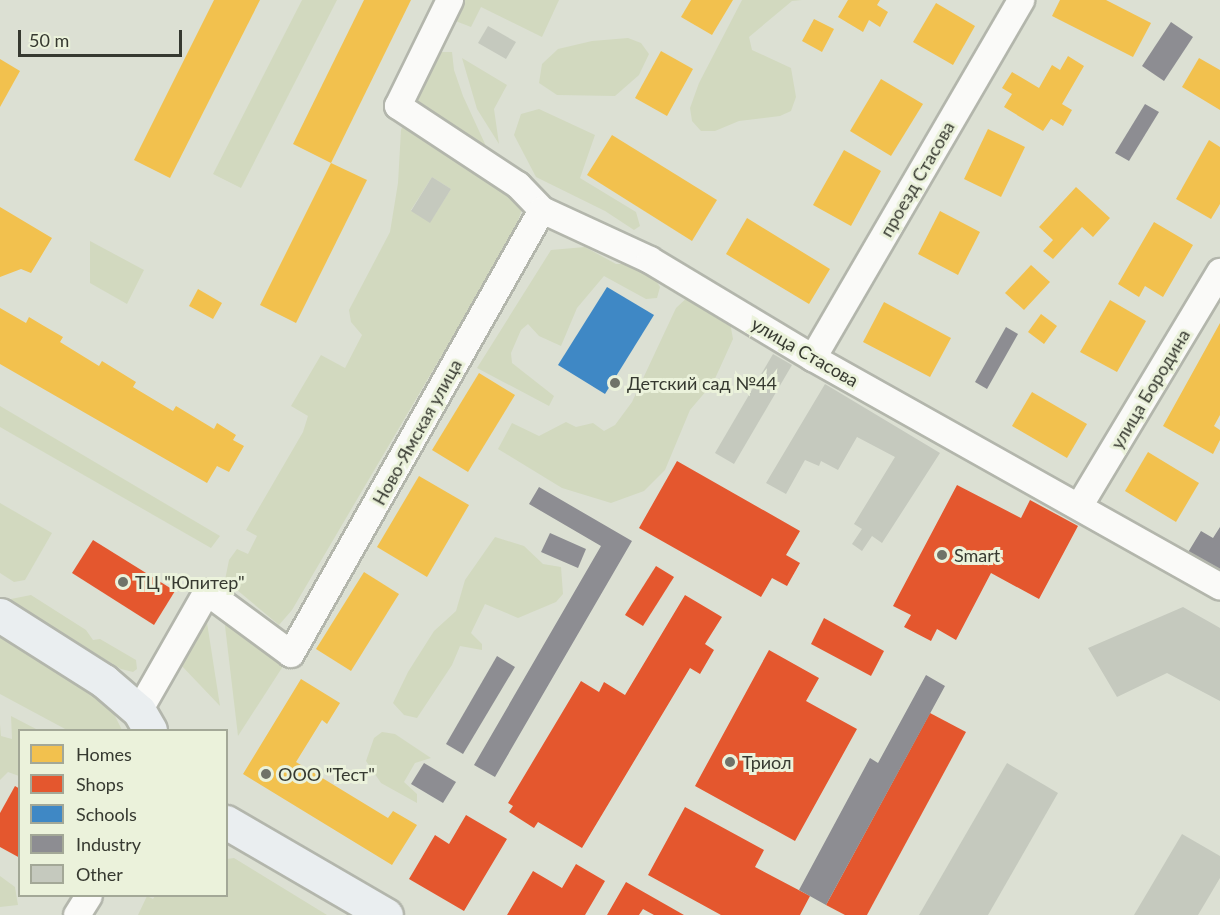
<!DOCTYPE html>
<html>
<head>
<meta charset="utf-8">
<style>
  body { margin:0 }
  #map { position:relative; width:1220px; height:915px; overflow:hidden; background:#dce0d3; font-family:Lato,sans-serif }
  div>[style] { position:absolute }
  [style*='--x'] { left:calc(var(--x)*1px); top:calc(var(--y)*1px); width:calc(var(--w)*1px); rotate:calc(var(--a)*1deg) }
  .green>* { inset:0; background:#d2d9bf }
  .homes>* { inset:0; background:#f2c14e }
  .shops>* { inset:0; background:#e4572e }
  .schools>* { inset:0; background:#3f88c5 }
  .industry>* { inset:0; background:#8d8d92 }
  .building>* { inset:0; background:#c5c9be }
  .roads { filter:drop-shadow(2px 0 #b3b6ac) drop-shadow(-2px 0 #b3b6ac) drop-shadow(0 2px #b3b6ac) drop-shadow(0 -2px #b3b6ac) }
  .minor>* { height:26px; margin:-13px; padding:0 13px; transform-origin:13px; border-radius:13px; background:#fafaf8 }
  .major>* { height:33px; margin:-16.5px; padding:0 16.5px; transform-origin:16.5px; border-radius:16.5px; background:#eaeef0 }
  .dots>* { width:16px; height:16px; translate:-50% -50%; box-sizing:border-box; border:3px solid #ebf2db; border-radius:50% }
  span { translate:-50% -50%; white-space:nowrap; text-align:center; line-height:1.15; -webkit-text-stroke:6px #ebf2db; paint-order:stroke }
  .street-label { font-size:18px; color:#363930 }
  .poi-label { font-size:18px; color:#363930 }
  .left { translate:0 -50%; text-align:left }
  .legend { position:absolute; left:18px; top:729px; width:210px; height:168px; box-sizing:border-box; background:#ebf2db; border:2px solid #a3a897; margin:0; padding:8px 10px; list-style:none; font-size:18px; color:#363930 }
  .legend li { display:flex; align-items:center; gap:12px; height:30px }
  .legend b { width:30px; border:2px solid #a3a897 }
  .scale { position:absolute; left:18px; top:30px; width:164px; height:27px; box-sizing:border-box; border:3px solid #363930; border-top:0; padding-left:8px; font-size:18px; line-height:21px; white-space:nowrap; color:#363930; -webkit-text-stroke:4px #ebf2db; paint-order:stroke }
</style>
</head>
<body>
<div id="map">
  <div class="green">
    <div style="clip-path:polygon(302px 0,337px 0,241px 188px,213px 174px)"></div>
    <div style="clip-path:polygon(464px 0,559px 0,542px 37px,481px 7px,471px 27px,453px 20px)"></div>
    <div style="clip-path:polygon(742px 0,802px 0,792px 1px,749px 37px,752px 50px,791px 68px,796px 97px,791px 111px,780px 116px,739px 121px,715px 131px,701px 131px,692px 121px,690px 108px,699px 83px)"></div>
    <div style="clip-path:polygon(628px 38px,641px 43px,649px 54px,639px 75px,615px 96px,557px 95px,539px 83px,542px 64px,558px 49px,592px 41px)"></div>
    <div style="clip-path:polygon(439px 52px,452px 52px,454px 70px,463px 96px,491px 157px,417px 104px,428px 70px)"></div>
    <div style="clip-path:polygon(462px 58px,507px 85px,494px 109px,499px 144px,477px 109px)"></div>
    <div style="clip-path:polygon(539px 109px,595px 135px,580px 178px,636px 212px,640px 226px,634px 230px,605px 211px,536px 177px,514px 135px,521px 114px)"></div>
    <div style="clip-path:polygon(evenodd,405px 120px,503px 185px,522px 208px,516px 229px,292px 610px,279px 625px,225px 580px,229px 560px,237px 549px,248px 554px,257px 536px,246px 530px,303px 432px,308px 416px,291px 406px,321px 355px,345px 368px,362px 335px,351px 322px,349px 310px,390px 232px,398px 183px,401px 130px,405px 120px,432px 177px,451px 189px,430px 222px,411px 210px,432px 177px)"></div>
    <div style="clip-path:polygon(90px 241px,144px 270px,127px 304px,90px 283px)"></div>
    <div style="clip-path:polygon(585px 247px,616px 264px,638px 264px,650px 271px,660px 287px,657px 298px,646px 299px,604px 276px,577px 308px,561px 346px,539px 336px,528px 324px,521px 330px,511px 353px,512px 363px,554px 396px,549px 406px,477px 368px,551px 250px)"></div>
    <div style="clip-path:polygon(691px 294px,729px 317px,733px 339px,713px 383px,690px 410px,665px 470px,644px 491px,611px 503px,562px 488px,498px 449px,512px 423px,539px 436px,566px 422px,576px 427px,593px 423px,604px 431px,615px 425px,632px 402px,676px 308px)"></div>
    <div style="clip-path:polygon(0 406px,220px 536px,211px 548px,0 427px)"></div>
    <div style="clip-path:polygon(0 503px,52px 533px,25px 580px,14px 582px,0 573px)"></div>
    <div style="clip-path:polygon(495px 537px,524px 546px,543px 564px,561px 567px,563px 594px,556px 602px,518px 618px,485px 604px,471px 633px,482px 644px,482px 650px,460px 646px,452px 665px,417px 718px,404px 715px,393px 703px,408px 672px,434px 631px,456px 611px,465px 580px)"></div>
    <div style="clip-path:polygon(31px 595px,86px 630px,93px 640px,100px 639px,136px 660px,137px 669px,133px 672px,121px 669px,6px 600px)"></div>
    <div style="clip-path:polygon(223px 609px,287px 660px,238px 736px)"></div>
    <div style="clip-path:polygon(206px 616px,220px 706px,179px 663px)"></div>
    <div style="clip-path:polygon(0 628px,93px 689px,114px 714px,122px 730px,67px 730px,0 694px)"></div>
    <div style="clip-path:polygon(11px 716px,38px 730px,20px 730px,19px 776px,8px 772px,0 780px,0 724px,1px 736px,12px 739px)"></div>
    <div style="clip-path:polygon(382px 732px,395px 734px,431px 758px,415px 763px,404px 782px,417px 794px,417px 803px,381px 783px,366px 761px,374px 738px)"></div>
    <div style="clip-path:polygon(234px 858px,327px 915px,138px 915px,147px 896px,153px 899px,155px 896px,226px 896px,227px 859px)"></div>
    <div style="clip-path:polygon(0 876px,15px 887px,18px 905px,0 907px)"></div>
  </div>
  <div class="homes">
    <div style="clip-path:polygon(214px 0,260px 0,170px 178px,134px 160px)"></div>
    <div style="clip-path:polygon(364px 0,411px 0,331px 163px,293px 144px)"></div>
    <div style="clip-path:polygon(691px 0,733px 0,712px 35px,681px 17px)"></div>
    <div style="clip-path:polygon(848px 0,880px 0,877px 5px,888px 12px,880px 27px,869px 20px,863px 32px,838px 17px)"></div>
    <div style="clip-path:polygon(1060px 0,1106px 0,1151px 23px,1133px 57px,1052px 16px)"></div>
    <div style="clip-path:polygon(936px 3px,975px 26px,953px 65px,913px 42px)"></div>
    <div style="clip-path:polygon(814px 19px,834px 29px,822px 52px,802px 41px)"></div>
    <div style="clip-path:polygon(661px 51px,693px 69px,667px 116px,635px 98px)"></div>
    <div style="clip-path:polygon(1068px 56px,1084px 66px,1062px 104px,1072px 110px,1063px 126px,1051px 119px,1043px 131px,1004px 107px,1012px 94px,1002px 88px,1012px 72px,1039px 88px,1052px 65px,1060px 70px)"></div>
    <div style="clip-path:polygon(1199px 58px,1220px 70px,1220px 110px,1182px 87px)"></div>
    <div style="clip-path:polygon(0 59px,20px 71px,0 107px)"></div>
    <div style="clip-path:polygon(881px 79px,923px 104px,891px 156px,850px 131px)"></div>
    <div style="clip-path:polygon(988px 129px,1025px 147px,1001px 197px,964px 179px)"></div>
    <div style="clip-path:polygon(612px 135px,717px 200px,692px 241px,587px 175px)"></div>
    <div style="clip-path:polygon(1209px 140px,1220px 147px,1220px 204px,1211px 219px,1176px 199px)"></div>
    <div style="clip-path:polygon(844px 150px,881px 171px,851px 226px,813px 205px)"></div>
    <div style="clip-path:polygon(331px 163px,367px 180px,296px 323px,260px 305px)"></div>
    <div style="clip-path:polygon(1076px 187px,1110px 218px,1093px 237px,1082px 227px,1053px 259px,1043px 251px,1053px 240px,1039px 227px)"></div>
    <div style="clip-path:polygon(0 207px,52px 238px,31px 273px,21px 269px,0 277px)"></div>
    <div style="clip-path:polygon(940px 211px,980px 232px,958px 275px,918px 254px)"></div>
    <div style="clip-path:polygon(747px 218px,830px 269px,809px 304px,726px 254px)"></div>
    <div style="clip-path:polygon(1154px 222px,1193px 245px,1163px 297px,1145px 286px,1139px 297px,1118px 284px)"></div>
    <div style="clip-path:polygon(1031px 265px,1050px 282px,1024px 310px,1005px 293px)"></div>
    <div style="clip-path:polygon(198px 289px,222px 303px,213px 319px,189px 306px)"></div>
    <div style="clip-path:polygon(1110px 300px,1146px 321px,1117px 372px,1080px 352px)"></div>
    <div style="clip-path:polygon(884px 302px,951px 338px,930px 377px,863px 342px)"></div>
    <div style="clip-path:polygon(0 308px,26px 323px,29px 317px,44px 326px,63px 337px,60px 342px,99px 366px,102px 361px,136px 382px,133px 387px,173px 411px,176px 406px,214px 429px,217px 423px,236px 435px,233px 440px,244px 446px,229px 472px,217px 466px,207px 483px,0 364px)"></div>
    <div style="clip-path:polygon(1041px 314px,1057px 326px,1044px 344px,1028px 332px)"></div>
    <div style="clip-path:polygon(1220px 323px,1220px 415px,1214px 426px,1220px 430px,1220px 440px,1213px 454px,1163px 426px)"></div>
    <div style="clip-path:polygon(479px 373px,515px 395px,468px 472px,432px 450px)"></div>
    <div style="clip-path:polygon(1032px 392px,1087px 424px,1067px 458px,1012px 426px)"></div>
    <div style="clip-path:polygon(1148px 452px,1199px 483px,1176px 522px,1125px 491px)"></div>
    <div style="clip-path:polygon(419px 476px,469px 505px,427px 577px,377px 547px)"></div>
    <div style="clip-path:polygon(364px 572px,399px 594px,351px 671px,316px 649px)"></div>
    <div style="clip-path:polygon(301px 679px,340px 703px,327px 724px,322px 720px,296px 762px,388px 818px,393px 811px,417px 825px,392px 865px,243px 774px)"></div>
  </div>
  <div class="shops">
    <div style="clip-path:polygon(677px 461px,800px 531px,786px 555px,800px 563px,787px 586px,772px 578px,761px 597px,639px 528px)"></div>
    <div style="clip-path:polygon(957px 485px,1021px 518px,1030px 500px,1078px 526px,1039px 599px,991px 573px,956px 640px,937px 629px,931px 641px,904px 627px,911px 615px,893px 606px)"></div>
    <div style="clip-path:polygon(93px 540px,175px 591px,154px 625px,72px 573px)"></div>
    <div style="clip-path:polygon(656px 566px,674px 577px,643px 626px,625px 615px)"></div>
    <div style="clip-path:polygon(685px 595px,722px 617px,705px 644px,714px 650px,700px 674px,690px 668px,582px 848px,538px 822px,534px 828px,509px 812px,513px 806px,508px 803px,581px 681px,599px 692px,604px 682px,625px 695px)"></div>
    <div style="clip-path:polygon(824px 618px,884px 651px,871px 676px,811px 644px)"></div>
    <div style="clip-path:polygon(769px 650px,819px 678px,806px 701px,857px 729px,795px 841px,695px 786px)"></div>
    <div style="clip-path:polygon(930px 713px,966px 732px,867px 915px,845px 915px,826px 905px)"></div>
    <div style="clip-path:polygon(15px 786px,20px 789px,20px 858px,0 847px,0 813px)"></div>
    <div style="clip-path:polygon(685px 807px,764px 850px,755px 867px,810px 896px,800px 915px,721px 915px,648px 875px)"></div>
    <div style="clip-path:polygon(466px 815px,507px 839px,464px 911px,409px 879px,435px 835px,449px 844px)"></div>
    <div style="clip-path:polygon(576px 864px,605px 881px,585px 915px,507px 915px,533px 871px,562px 888px)"></div>
    <div style="clip-path:polygon(626px 882px,684px 915px,654px 915px,643px 909px,639px 915px,607px 915px)"></div>
  </div>
  <div class="schools">
    <div style="clip-path:polygon(607px 287px,654px 315px,605px 394px,558px 365px)"></div>
  </div>
  <div class="industry">
    <div style="clip-path:polygon(1171px 22px,1193px 37px,1164px 81px,1142px 66px)"></div>
    <div style="clip-path:polygon(1145px 104px,1159px 112px,1129px 161px,1115px 153px)"></div>
    <div style="clip-path:polygon(1006px 327px,1018px 334px,987px 389px,975px 382px)"></div>
    <div style="clip-path:polygon(539px 487px,632px 541px,495px 777px,474px 765px,601px 546px,529px 504px)"></div>
    <div style="clip-path:polygon(1220px 527px,1220px 574px,1187px 554px,1201px 531px,1213px 538px)"></div>
    <div style="clip-path:polygon(550px 533px,586px 549px,578px 568px,541px 552px)"></div>
    <div style="clip-path:polygon(497px 656px,515px 667px,463px 754px,446px 744px)"></div>
    <div style="clip-path:polygon(926px 675px,945px 686px,826px 905px,799px 890px,870px 758px,878px 763px)"></div>
    <div style="clip-path:polygon(424px 763px,456px 782px,443px 803px,411px 784px)"></div>
  </div>
  <div class="building">
    <div style="clip-path:polygon(488px 26px,516px 42px,506px 59px,478px 43px)"></div>
    <div style="clip-path:polygon(432px 177px,451px 189px,430px 223px,411px 211px)"></div>
    <div style="clip-path:polygon(773px 354px,792px 365px,734px 464px,715px 453px)"></div>
    <div style="clip-path:polygon(825px 384px,940px 453px,882px 543px,872px 536px,862px 551px,852px 544px,862px 529px,854px 524px,895px 457px,857px 437px,838px 470px,821px 461px,819px 466px,805px 460px,786px 494px,766px 483px)"></div>
    <div style="clip-path:polygon(1183px 607px,1220px 628px,1220px 701px,1167px 673px,1117px 697px,1088px 648px)"></div>
    <div style="clip-path:polygon(1007px 763px,1058px 793px,988px 915px,919px 915px)"></div>
    <div style="clip-path:polygon(1182px 834px,1220px 856px,1220px 878px,1198px 915px,1134px 915px)"></div>
  </div>
  <div class="roads">
    <div class="minor">
      <div style="--x:450;--y:0;--w:118;--a:116.1"></div>
      <div style="--x:398;--y:106;--w:144;--a:33.4"></div>
      <div style="--x:518;--y:185;--w:35;--a:46"></div>
      <div style="--x:542;--y:210;--w:119;--a:24.8"></div>
      <div style="--x:650;--y:260;--w:190;--a:31"></div>
      <div style="--x:813;--y:358;--w:467;--a:29.3"></div>
      <div style="--x:813;--y:358;--w:414;--a:-59.8"></div>
      <div style="--x:1080;--y:505;--w:272;--a:-59"></div>
      <div style="--x:139;--y:711;--w:137;--a:-60.3"></div>
      <div style="--x:207;--y:592;--w:104;--a:36.4"></div>
      <div style="--x:291;--y:654;--w:510;--a:-60.52"></div>
      <div style="--x:77;--y:915;--w:22;--a:-58"></div>
    </div>
    <div class="major">
      <div style="--x:0;--y:615;--w:123;--a:32.4"></div>
      <div style="--x:104;--y:681;--w:46;--a:40.6"></div>
      <div style="--x:139;--y:711;--w:22;--a:60"></div>
      <div style="--x:226;--y:822;--w:185;--a:30.2"></div>
    </div>
  </div>
  <div class="dots">
    <div style="left:615px;top:383px;background:#707369"></div>
    <div style="left:942px;top:555px;background:#707369"></div>
    <div style="left:123px;top:582px;background:#707369"></div>
    <div style="left:730px;top:762px;background:#707369"></div>
    <div style="left:266px;top:774px;background:#707369"></div>
  </div>
  <div class="street-label">
    <span style="left:917px;top:179px;rotate:-60deg">проезд Стасова</span>
    <span style="left:805px;top:352px;rotate:30deg">улица Стасова</span>
    <span style="left:1150px;top:389px;rotate:-59deg">улица Бородина</span>
    <span style="left:417px;top:432px;rotate:-61deg">Ново-Ямская улица</span>
  </div>
  <div class="poi-label">
    <span class="left" style="left:627px;top:383px">Детский сад №44</span>
    <span class="left" style="left:954px;top:555px">Smart</span>
    <span class="left" style="left:135px;top:582px">ТЦ "Юпитер"</span>
    <span class="left" style="left:742px;top:762px">Триол</span>
    <span class="left" style="left:278px;top:774px">ООО "Тест"</span>
  </div>
  <ul class="legend">
  <li><b style="height:16px;background:#f2c14e"></b>Homes</li>
  <li><b style="height:16px;background:#e4572e"></b>Shops</li>
  <li><b style="height:16px;background:#3f88c5"></b>Schools</li>
  <li><b style="height:16px;background:#8d8d92"></b>Industry</li>
  <li><b style="height:16px;background:#c5c9be"></b>Other</li>
  </ul>
  <div class="scale">50 m</div>
</div>
</body>
</html>
